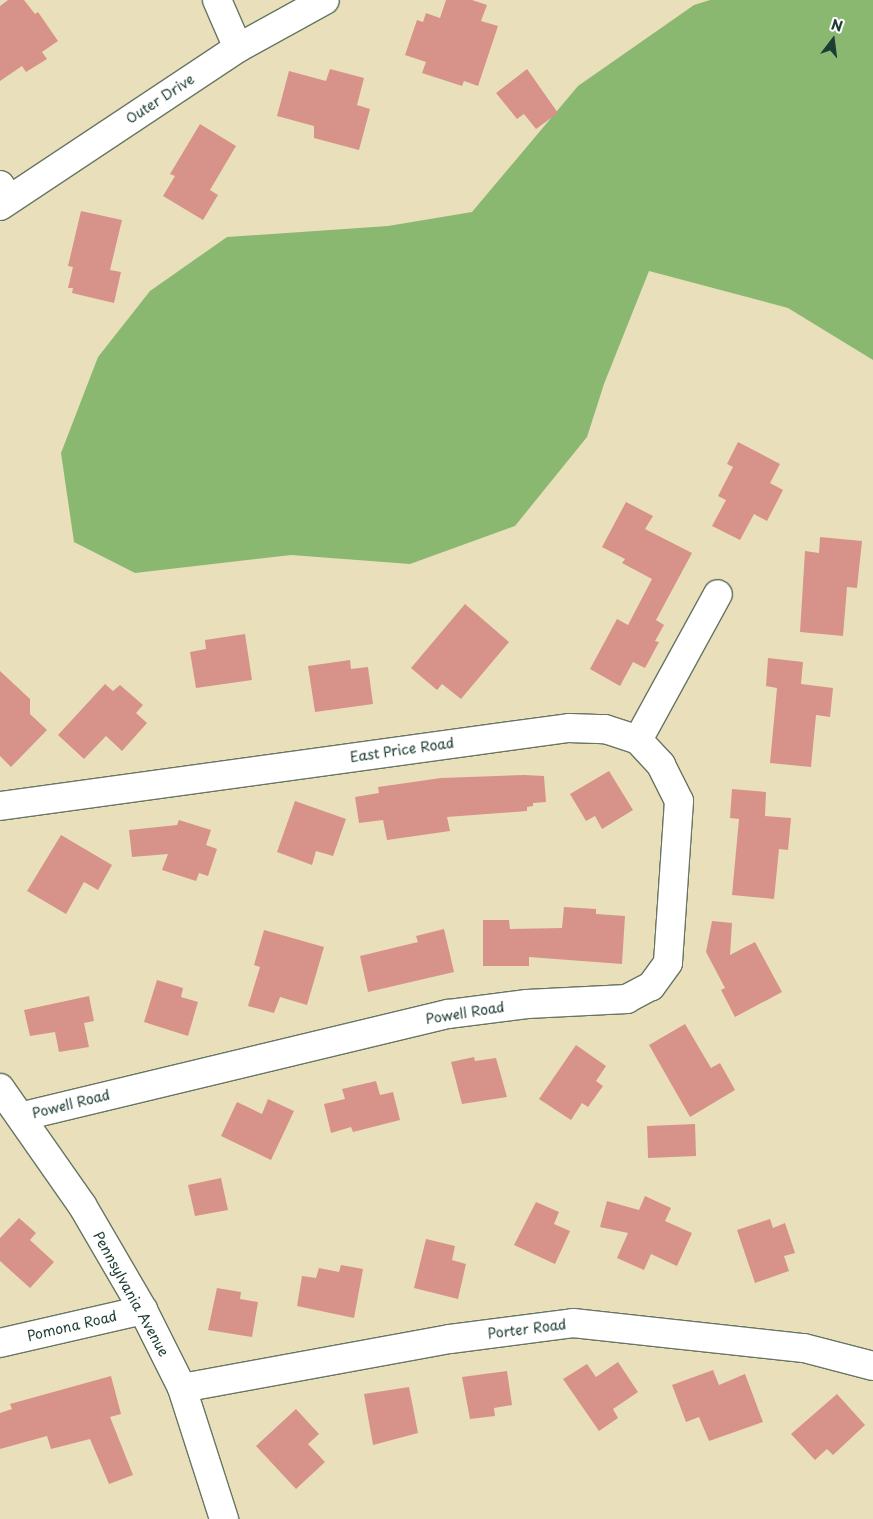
<!DOCTYPE html>
<html>
<head>
<meta charset="utf-8">
<style>
  body { margin:0 }
  #map { position:relative; width:873px; height:1519px; overflow:hidden; background:#eadfbb; font-family:"Playpen Sans",sans-serif }
  div>[style] { position:absolute }
  [style*='--x'] { left:calc(var(--x)*1px); top:calc(var(--y)*1px); width:calc(var(--w)*1px); rotate:calc(var(--a)*1deg) }
  .forest>* { inset:0; background:#8ab870 }
  .building>* { inset:0; background:#d7938a }
  .roads { filter:drop-shadow(1px 0 #667663) drop-shadow(-1px 0 #667663) drop-shadow(0 1px #667663) drop-shadow(0 -1px #667663) }
  .minor>* { height:28px; margin:-14px; padding:0 14px; transform-origin:14px; border-radius:14px; background:#fff }
  .tertiary>* { height:28px; margin:-14px; padding:0 14px; transform-origin:14px; border-radius:14px; background:#fff }
  span { translate:-50% -50%; white-space:nowrap; text-align:center; line-height:1.15; -webkit-text-stroke:4.5px #fff; paint-order:stroke }
  .street-label { font-size:14px; color:#1f3d34 }
  .north { position:absolute; left:808px; top:15px; width:50px; height:50px; -webkit-text-stroke:4px #fff; paint-order:stroke; rotate:15deg; font-size:14px; font-weight:700; line-height:20px; text-align:center; color:#1f3d34 }
  .north::after { content:''; display:block; margin:auto; width:18px; height:22px; background:#1f3d34; clip-path:polygon(50% 0,100% 100%,50% 72%,0 100%) }
</style>
</head>
<body>
<div id="map">
  <div class="forest">
    <div style="clip-path:polygon(710px 0,873px 0,873px 360px,788px 308px,649px 271px,604px 384px,587px 437px,515px 526px,410px 564px,291px 555px,135px 573px,74px 542px,61px 453px,98px 357px,150px 291px,227px 237px,388px 226px,472px 212px,578px 86px,694px 5px)"></div>
  </div>
  <div class="building">
    <div style="clip-path:polygon(8px 0,24px 0,35px 14px,38px 12px,58px 41px,42px 52px,47px 59px,26px 72px,22px 66px,0 81px,0 6px)"></div>
    <div style="clip-path:polygon(446px 0,472px 0,487px 5px,481px 21px,498px 26px,478px 86px,464px 81px,462px 86px,422px 73px,426px 62px,405px 55px,417px 20px,423px 22px,426px 13px,440px 18px)"></div>
    <div style="clip-path:polygon(330px 69px,364px 78px,357px 105px,370px 109px,359px 150px,314px 138px,314px 126px,277px 116px,289px 71px,326px 81px)"></div>
    <div style="clip-path:polygon(527px 69px,558px 113px,536px 129px,524px 114px,517px 119px,496px 93px)"></div>
    <div style="clip-path:polygon(200px 124px,236px 146px,210px 190px,218px 195px,203px 220px,163px 196px,175px 176px,170px 174px)"></div>
    <div style="clip-path:polygon(81px 211px,122px 220px,110px 270px,121px 272px,114px 303px,72px 293px,73px 288px,68px 288px,73px 267px,68px 266px)"></div>
    <div style="clip-path:polygon(738px 442px,780px 464px,770px 483px,783px 490px,767px 521px,754px 514px,740px 540px,712px 526px,726px 500px,718px 496px,733px 467px,727px 464px)"></div>
    <div style="clip-path:polygon(626px 502px,653px 516px,645px 529px,692px 553px,656px 620px,664px 625px,655px 641px,659px 642px,645px 668px,633px 662px,620px 686px,590px 669px,617px 619px,628px 625px,652px 579px,622px 563px,625px 559px,602px 547px)"></div>
    <div style="clip-path:polygon(820px 537px,862px 541px,857px 588px,847px 587px,843px 636px,800px 632px,805px 551px,819px 553px)"></div>
    <div style="clip-path:polygon(465px 604px,509px 642px,461px 699px,442px 684px,437px 690px,411px 668px)"></div>
    <div style="clip-path:polygon(245px 634px,252px 680px,196px 688px,190px 652px,206px 649px,205px 640px)"></div>
    <div style="clip-path:polygon(768px 658px,803px 662px,801px 684px,833px 688px,830px 717px,816px 715px,811px 767px,770px 763px,777px 688px,766px 686px)"></div>
    <div style="clip-path:polygon(350px 660px,351px 669px,368px 667px,373px 704px,315px 712px,308px 666px)"></div>
    <div style="clip-path:polygon(0 671px,30px 699px,30px 714px,47px 730px,11px 767px,0 756px)"></div>
    <div style="clip-path:polygon(105px 684px,113px 691px,120px 685px,143px 705px,136px 713px,147px 723px,122px 751px,106px 736px,84px 759px,58px 735px)"></div>
    <div style="clip-path:polygon(609px 771px,633px 810px,602px 829px,595px 816px,586px 821px,570px 794px)"></div>
    <div style="clip-path:polygon(524px 775px,544px 776px,546px 802px,533px 803px,533px 806px,527px 807px,527px 811px,447px 817px,450px 831px,387px 840px,383px 820px,359px 823px,355px 797px,379px 793px,378px 787px,441px 778px)"></div>
    <div style="clip-path:polygon(732px 789px,766px 792px,765px 816px,791px 818px,788px 850px,779px 849px,774px 899px,732px 895px,739px 819px,730px 818px)"></div>
    <div style="clip-path:polygon(295px 801px,346px 819px,333px 856px,316px 851px,312px 865px,277px 852px)"></div>
    <div style="clip-path:polygon(179px 820px,211px 830px,206px 845px,217px 849px,208px 876px,199px 873px,196px 881px,162px 870px,168px 854px,132px 857px,129px 830px,177px 825px)"></div>
    <div style="clip-path:polygon(61px 835px,112px 865px,98px 890px,84px 882px,66px 914px,27px 891px)"></div>
    <div style="clip-path:polygon(564px 907px,596px 909px,596px 914px,625px 916px,622px 964px,529px 957px,529px 966px,483px 966px,483px 920px,509px 920px,510px 929px,562px 928px)"></div>
    <div style="clip-path:polygon(712px 921px,732px 923px,730px 955px,755px 942px,782px 992px,735px 1017px,721px 990px,725px 988px,706px 952px)"></div>
    <div style="clip-path:polygon(444px 929px,454px 972px,368px 992px,360px 956px,418px 942px,416px 936px)"></div>
    <div style="clip-path:polygon(264px 930px,324px 947px,307px 1005px,280px 997px,274px 1013px,248px 1006px,260px 967px,254px 965px)"></div>
    <div style="clip-path:polygon(157px 980px,183px 988px,181px 997px,198px 1002px,188px 1036px,144px 1022px)"></div>
    <div style="clip-path:polygon(89px 996px,94px 1021px,84px 1023px,89px 1047px,59px 1052px,55px 1032px,30px 1036px,24px 1010px)"></div>
    <div style="clip-path:polygon(685px 1024px,711px 1068px,720px 1063px,735px 1090px,690px 1117px,649px 1045px)"></div>
    <div style="clip-path:polygon(576px 1045px,606px 1066px,596px 1081px,603px 1086px,588px 1107px,582px 1103px,571px 1120px,539px 1099px)"></div>
    <div style="clip-path:polygon(474px 1057px,475px 1061px,496px 1058px,507px 1097px,462px 1104px,451px 1062px)"></div>
    <div style="clip-path:polygon(376px 1081px,380px 1095px,393px 1092px,400px 1120px,353px 1132px,351px 1127px,331px 1133px,324px 1104px,345px 1099px,342px 1089px)"></div>
    <div style="clip-path:polygon(268px 1099px,294px 1111px,271px 1160px,221px 1136px,237px 1102px,262px 1114px)"></div>
    <div style="clip-path:polygon(695px 1124px,696px 1156px,648px 1158px,647px 1126px)"></div>
    <div style="clip-path:polygon(221px 1178px,228px 1210px,195px 1216px,188px 1185px)"></div>
    <div style="clip-path:polygon(645px 1196px,671px 1208px,665px 1221px,692px 1233px,677px 1266px,651px 1254px,644px 1270px,617px 1258px,628px 1233px,600px 1227px,607px 1201px,639px 1210px)"></div>
    <div style="clip-path:polygon(536px 1202px,559px 1212px,554px 1224px,570px 1231px,555px 1264px,514px 1245px)"></div>
    <div style="clip-path:polygon(19px 1218px,36px 1233px,30px 1240px,54px 1262px,30px 1288px,0 1261px,0 1238px)"></div>
    <div style="clip-path:polygon(770px 1219px,773px 1228px,785px 1223px,795px 1253px,784px 1256px,789px 1271px,755px 1283px,737px 1230px)"></div>
    <div style="clip-path:polygon(426px 1239px,455px 1246px,452px 1260px,466px 1264px,458px 1299px,414px 1288px)"></div>
    <div style="clip-path:polygon(341px 1265px,363px 1269px,354px 1318px,297px 1306px,302px 1276px,316px 1278px,319px 1268px,339px 1272px)"></div>
    <div style="clip-path:polygon(217px 1288px,241px 1292px,240px 1299px,258px 1302px,252px 1337px,208px 1330px)"></div>
    <div style="clip-path:polygon(618px 1362px,638px 1392px,613px 1409px,618px 1418px,599px 1431px,563px 1379px,587px 1364px,596px 1377px)"></div>
    <div style="clip-path:polygon(713px 1370px,719px 1385px,745px 1374px,763px 1422px,709px 1441px,699px 1417px,686px 1422px,672px 1385px)"></div>
    <div style="clip-path:polygon(507px 1371px,512px 1405px,494px 1408px,495px 1416px,470px 1419px,462px 1377px)"></div>
    <div style="clip-path:polygon(111px 1376px,121px 1414px,110px 1417px,133px 1475px,109px 1484px,90px 1439px,51px 1449px,47px 1436px,0 1449px,0 1413px,12px 1409px,10px 1404px)"></div>
    <div style="clip-path:polygon(409px 1387px,418px 1433px,373px 1445px,364px 1394px)"></div>
    <div style="clip-path:polygon(837px 1394px,865px 1425px,833px 1455px,827px 1449px,815px 1460px,791px 1434px)"></div>
    <div style="clip-path:polygon(296px 1409px,319px 1434px,308px 1444px,325px 1462px,296px 1489px,256px 1446px)"></div>
  </div>
  <div class="roads">
    <div class="minor">
      <div style="--x:217;--y:0;--w:52;--a:66.4"></div>
      <div style="--x:0;--y:185;--w:16;--a:55"></div>
      <div style="--x:638;--y:740;--w:166;--a:-61.3"></div>
      <div style="--x:0;--y:806;--w:574;--a:-7.81"></div>
      <div style="--x:569;--y:728;--w:36;--a:2"></div>
      <div style="--x:605;--y:729;--w:35;--a:18"></div>
      <div style="--x:638;--y:740;--w:34;--a:47"></div>
      <div style="--x:661;--y:765;--w:40;--a:63.4"></div>
      <div style="--x:679;--y:801;--w:162;--a:93.9"></div>
      <div style="--x:668;--y:963;--w:29;--a:126"></div>
      <div style="--x:651;--y:986;--w:27;--a:152"></div>
      <div style="--x:627;--y:999;--w:100;--a:177.1"></div>
      <div style="--x:527;--y:1004;--w:80;--a:172.8"></div>
      <div style="--x:448;--y:1014;--w:438;--a:166.5"></div>
      <div style="--x:0;--y:1343;--w:147;--a:-13"></div>
      <div style="--x:182;--y:1388;--w:272;--a:-10.4"></div>
      <div style="--x:450;--y:1339;--w:124;--a:-7.4"></div>
      <div style="--x:573;--y:1323;--w:232;--a:6.2"></div>
      <div style="--x:804;--y:1348;--w:71;--a:14.6"></div>
    </div>
    <div class="tertiary">
      <div style="--x:0;--y:206;--w:286;--a:-33.6"></div>
      <div style="--x:238;--y:48;--w:99;--a:-28.9"></div>
      <div style="--x:0;--y:1088;--w:143;--a:55"></div>
      <div style="--x:82;--y:1205;--w:121;--a:59.8"></div>
      <div style="--x:143;--y:1310;--w:87;--a:63.4"></div>
      <div style="--x:182;--y:1388;--w:138;--a:72.2"></div>
    </div>
  </div>
  <div class="street-label">
    <span style="left:160px;top:99px;rotate:-33deg">Outer Drive</span>
    <span style="left:402px;top:750px;rotate:-8deg">East Price Road</span>
    <span style="left:465px;top:1013px;rotate:-9deg">Powell Road</span>
    <span style="left:71px;top:1104px;rotate:-14deg">Powell Road</span>
    <span style="left:131px;top:1294px;rotate:61deg">Pennsylvania Avenue</span>
    <span style="left:72px;top:1326px;rotate:-13deg">Pomona Road</span>
    <span style="left:527px;top:1329px;rotate:-7deg">Porter Road</span>
  </div>
  <div class="north">N</div>
</div>
</body>
</html>
